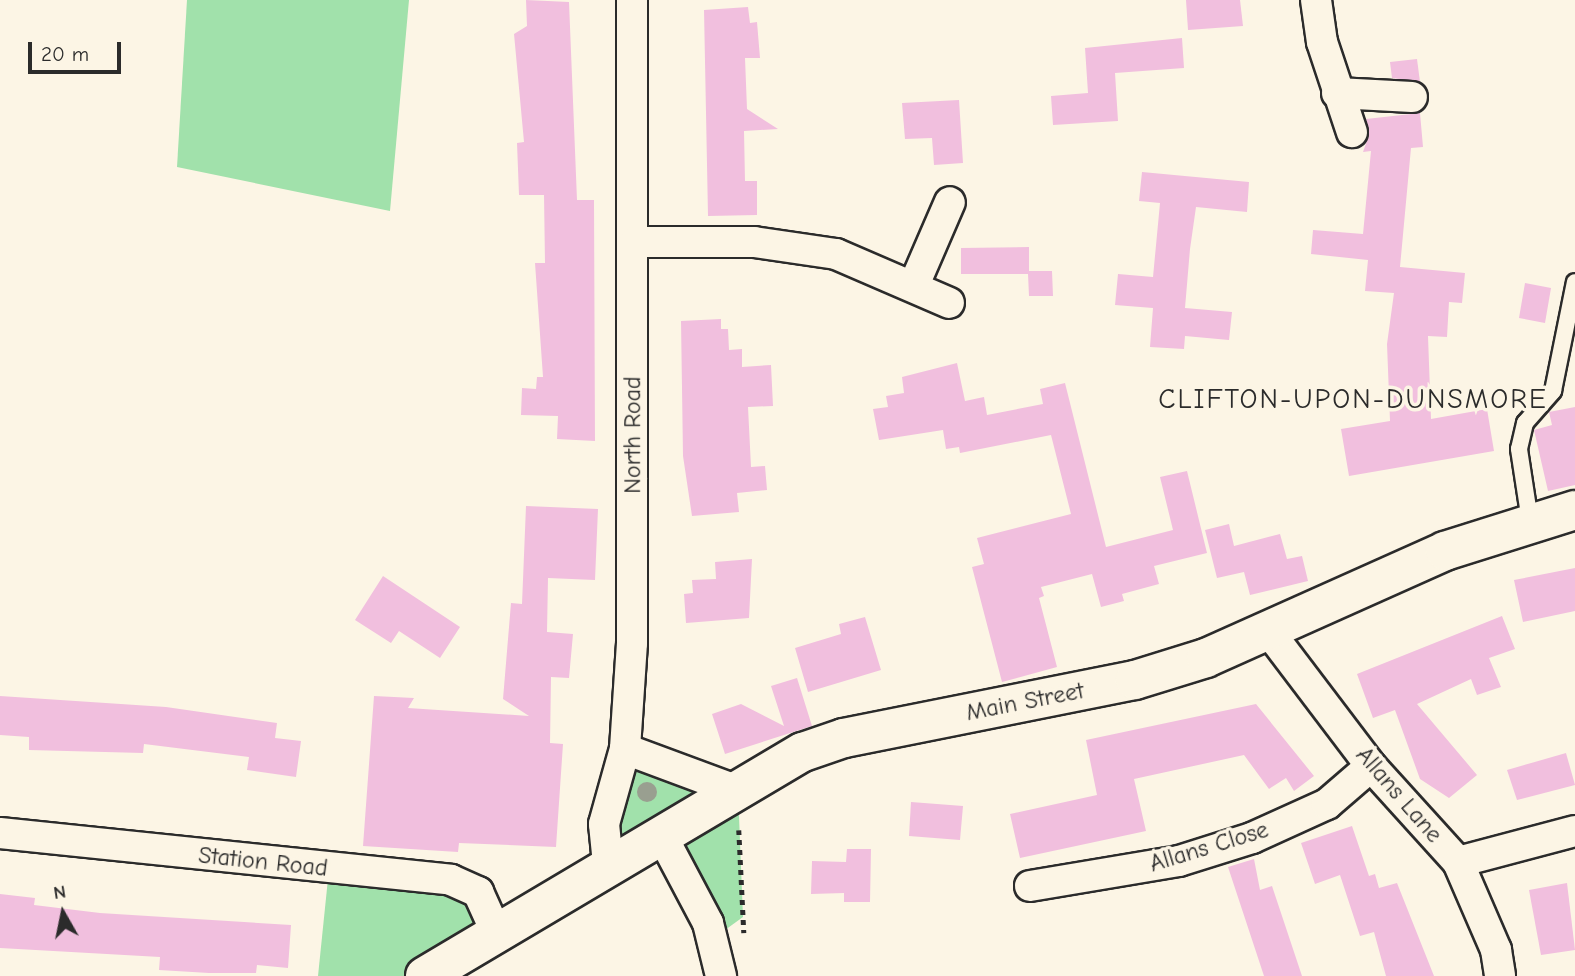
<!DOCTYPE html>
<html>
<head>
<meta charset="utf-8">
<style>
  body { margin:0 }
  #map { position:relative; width:1575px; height:976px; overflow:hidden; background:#fcf5e5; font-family:"Comic Neue",sans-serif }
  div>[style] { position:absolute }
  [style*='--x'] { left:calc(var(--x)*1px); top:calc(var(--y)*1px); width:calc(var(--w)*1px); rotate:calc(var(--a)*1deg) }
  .green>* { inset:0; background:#a1e1ab }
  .building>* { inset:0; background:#f1bfde }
  .path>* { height:4.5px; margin-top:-2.25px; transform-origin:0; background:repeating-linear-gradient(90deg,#2b2b2b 0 5px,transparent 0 10px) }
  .roads { filter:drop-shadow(2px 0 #2b2b2b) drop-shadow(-2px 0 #2b2b2b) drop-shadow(0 2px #2b2b2b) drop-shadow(0 -2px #2b2b2b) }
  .lane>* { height:16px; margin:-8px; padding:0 8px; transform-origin:8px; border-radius:8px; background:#fcf5e5 }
  .street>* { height:30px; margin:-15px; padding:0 15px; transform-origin:15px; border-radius:15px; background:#fcf5e5 }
  .secondary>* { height:38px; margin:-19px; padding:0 19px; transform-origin:19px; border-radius:19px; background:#fcf5e5 }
  .trees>* { width:20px; height:20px; margin:-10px; border-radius:50%; background:#999f90 }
  span { translate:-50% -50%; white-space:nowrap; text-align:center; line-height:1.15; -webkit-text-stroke:7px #fcf5e5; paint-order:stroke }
  .street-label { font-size:24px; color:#2b2b2b }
  .quarter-label { font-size:28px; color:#2b2b2b; letter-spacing:2px }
  .north { position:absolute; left:28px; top:878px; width:70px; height:70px; -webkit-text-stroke:5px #fcf5e5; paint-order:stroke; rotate:351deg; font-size:19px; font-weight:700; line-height:28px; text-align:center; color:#2b2b2b }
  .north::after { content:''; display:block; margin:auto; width:24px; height:32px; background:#2b2b2b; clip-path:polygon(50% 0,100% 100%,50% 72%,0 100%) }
  .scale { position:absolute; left:28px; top:42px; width:93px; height:32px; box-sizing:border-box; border:4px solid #2b2b2b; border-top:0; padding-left:9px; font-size:21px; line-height:24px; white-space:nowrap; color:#2b2b2b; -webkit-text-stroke:5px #fcf5e5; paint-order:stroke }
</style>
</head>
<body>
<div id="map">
  <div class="green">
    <div style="clip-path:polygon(187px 0,409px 0,390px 211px,177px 167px)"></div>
    <div style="clip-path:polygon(625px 749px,738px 791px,743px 917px,725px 930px,708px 923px,663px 838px,608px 864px)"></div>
    <div style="clip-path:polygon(329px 869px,451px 880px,491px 916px,425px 976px,318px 976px)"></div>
  </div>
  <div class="building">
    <div style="clip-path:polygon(526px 0,569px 2px,577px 200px,594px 200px,595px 441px,557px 439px,558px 416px,521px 415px,522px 388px,536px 389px,537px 377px,543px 377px,535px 263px,545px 263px,544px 195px,519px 195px,517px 143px,524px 142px,514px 34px,527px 26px)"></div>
    <div style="clip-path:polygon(1186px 0,1240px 0,1243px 26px,1188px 30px)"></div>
    <div style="clip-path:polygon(748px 7px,750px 23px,757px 22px,760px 58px,745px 58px,747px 109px,778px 129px,744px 131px,745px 181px,757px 181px,757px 215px,708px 216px,704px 10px)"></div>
    <div style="clip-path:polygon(1182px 38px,1184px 68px,1115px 73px,1118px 121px,1053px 125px,1051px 96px,1088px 93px,1085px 48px)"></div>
    <div style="clip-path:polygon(1417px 59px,1420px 82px,1392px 78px,1390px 62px)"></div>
    <div style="clip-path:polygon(959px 100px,963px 163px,934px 165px,932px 138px,905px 139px,902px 103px)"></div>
    <div style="clip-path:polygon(1420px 113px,1423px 147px,1411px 148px,1400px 267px,1465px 273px,1462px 303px,1449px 302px,1447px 337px,1428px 336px,1431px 419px,1487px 409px,1494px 451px,1349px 476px,1341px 429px,1390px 421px,1387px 344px,1394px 293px,1365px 291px,1368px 260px,1311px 254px,1313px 230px,1363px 234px,1371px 151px,1363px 152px,1369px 135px,1366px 119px)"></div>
    <div style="clip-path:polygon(1142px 172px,1249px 182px,1247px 212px,1196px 207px,1190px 249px,1185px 308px,1232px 312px,1229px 340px,1185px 336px,1184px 349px,1150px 347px,1153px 308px,1115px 305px,1118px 274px,1153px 277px,1160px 203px,1139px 201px)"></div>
    <div style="clip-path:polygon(1029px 247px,1029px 271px,1052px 271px,1053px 296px,1029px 296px,1028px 274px,961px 274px,961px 248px)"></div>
    <div style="clip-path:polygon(1525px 283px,1551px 288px,1545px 323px,1519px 318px)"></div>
    <div style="clip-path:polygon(721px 319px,721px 329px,728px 329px,729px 350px,742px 349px,742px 367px,771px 365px,773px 406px,748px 407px,751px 467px,765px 466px,767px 490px,737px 493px,739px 512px,692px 516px,683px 456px,681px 321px)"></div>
    <div style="clip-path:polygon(957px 363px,965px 401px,984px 397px,987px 415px,1043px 404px,1040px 389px,1065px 383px,1106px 547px,1173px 530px,1160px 477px,1187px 471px,1207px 553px,1154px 566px,1159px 584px,1122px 594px,1124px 601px,1101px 607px,1092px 574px,1041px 587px,1044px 596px,1039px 598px,1057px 667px,1002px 682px,972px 567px,984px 564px,977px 538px,1071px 514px,1051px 435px,960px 453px,959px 447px,946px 449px,943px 430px,879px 440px,873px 409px,888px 407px,886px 396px,904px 393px,902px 377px)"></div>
    <div style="clip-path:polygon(1575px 407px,1575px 485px,1548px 491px,1534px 430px,1552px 425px,1549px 412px)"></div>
    <div style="clip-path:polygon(526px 506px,598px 509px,595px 580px,548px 578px,547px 632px,573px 634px,569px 678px,551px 677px,550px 743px,563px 744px,556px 847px,459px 843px,458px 852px,363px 846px,374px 696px,414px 698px,408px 708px,529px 716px,503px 699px,511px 603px,522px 604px)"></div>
    <div style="clip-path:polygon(1229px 524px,1234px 546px,1280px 534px,1287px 559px,1302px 556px,1308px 581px,1250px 595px,1244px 572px,1217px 578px,1205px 530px)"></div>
    <div style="clip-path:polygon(752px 559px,749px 618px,686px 623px,684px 594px,693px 593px,692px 580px,716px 579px,715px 562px)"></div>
    <div style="clip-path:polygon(1575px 568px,1575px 611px,1523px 622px,1514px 580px)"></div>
    <div style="clip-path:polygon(383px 576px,460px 627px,440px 658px,399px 631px,391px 643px,355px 620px)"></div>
    <div style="clip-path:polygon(1502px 616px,1515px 649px,1489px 658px,1501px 687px,1477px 695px,1471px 679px,1417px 704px,1477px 775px,1449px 798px,1420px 779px,1395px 710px,1373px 718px,1357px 674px)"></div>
    <div style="clip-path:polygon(865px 617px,881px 670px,808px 692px,795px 648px,841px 634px,839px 624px)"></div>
    <div style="clip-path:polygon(797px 678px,812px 726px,725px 754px,712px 714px,741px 704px,784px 726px,771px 686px)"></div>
    <div style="clip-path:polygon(0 696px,166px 707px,277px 723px,275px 738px,301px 741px,296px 777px,247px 770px,249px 757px,144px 744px,143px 753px,29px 750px,29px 737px,0 735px)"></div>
    <div style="clip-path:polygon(1256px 704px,1314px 776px,1294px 791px,1286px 778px,1269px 789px,1244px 755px,1134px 779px,1146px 831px,1020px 858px,1010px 814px,1097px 795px,1086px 740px)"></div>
    <div style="clip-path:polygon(1566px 753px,1575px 785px,1517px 800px,1507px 770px)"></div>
    <div style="clip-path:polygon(911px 802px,963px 806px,960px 840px,909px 836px)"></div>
    <div style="clip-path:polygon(1352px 826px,1369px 876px,1375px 874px,1379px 888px,1397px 883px,1434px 976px,1386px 976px,1374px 932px,1360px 936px,1340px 875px,1315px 884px,1301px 843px)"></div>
    <div style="clip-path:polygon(847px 849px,871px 849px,870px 902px,844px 902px,844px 893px,811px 894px,812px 861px,846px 862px)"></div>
    <div style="clip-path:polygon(1254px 859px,1260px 890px,1272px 886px,1302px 976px,1264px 976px,1228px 867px)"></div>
    <div style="clip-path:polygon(1567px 883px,1575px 950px,1541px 955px,1529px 890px)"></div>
    <div style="clip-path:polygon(0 894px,35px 898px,34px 905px,100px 913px,291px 925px,288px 968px,257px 965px,256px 973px,209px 973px,159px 970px,160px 957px,0 948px)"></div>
  </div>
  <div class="path">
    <div style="--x:739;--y:830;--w:103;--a:87.2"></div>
  </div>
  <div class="roads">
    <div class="lane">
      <div style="--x:1530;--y:521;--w:73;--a:-98.7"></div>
      <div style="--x:1519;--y:449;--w:27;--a:-77"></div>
      <div style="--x:1525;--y:423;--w:43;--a:-48.8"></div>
      <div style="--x:1553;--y:391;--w:111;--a:-78.6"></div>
    </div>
    <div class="street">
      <div style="--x:632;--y:0;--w:643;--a:90"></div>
      <div style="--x:632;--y:643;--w:106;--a:93.8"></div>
      <div style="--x:625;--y:749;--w:121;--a:20.4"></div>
      <div style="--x:1316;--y:0;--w:42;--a:81.9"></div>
      <div style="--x:1322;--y:42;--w:95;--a:71.6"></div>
      <div style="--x:1337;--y:93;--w:75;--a:3.1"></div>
      <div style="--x:635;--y:242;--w:119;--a:0"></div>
      <div style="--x:754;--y:242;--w:83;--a:8.3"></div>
      <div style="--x:836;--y:254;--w:123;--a:23.4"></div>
      <div style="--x:914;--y:285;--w:90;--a:-66.6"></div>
      <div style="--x:1267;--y:629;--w:172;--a:52.8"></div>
      <div style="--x:1371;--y:766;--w:130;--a:47.8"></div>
      <div style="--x:1458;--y:862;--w:96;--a:66.6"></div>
      <div style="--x:1496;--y:950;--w:26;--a:81"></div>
      <div style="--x:0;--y:833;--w:453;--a:5.9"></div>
      <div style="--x:451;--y:880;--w:30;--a:24"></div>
      <div style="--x:478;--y:892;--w:46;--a:65.7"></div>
      <div style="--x:663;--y:838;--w:96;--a:62.1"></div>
      <div style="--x:708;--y:923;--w:55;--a:76.2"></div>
      <div style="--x:1458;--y:862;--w:121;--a:-14.8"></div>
      <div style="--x:608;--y:864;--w:40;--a:-95.7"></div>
      <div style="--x:604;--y:824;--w:78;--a:-74.4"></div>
      <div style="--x:1030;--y:886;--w:151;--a:-9.5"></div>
      <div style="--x:1179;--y:861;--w:77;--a:-17.5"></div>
      <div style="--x:1252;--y:838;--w:82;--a:-24.4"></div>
      <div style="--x:1327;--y:804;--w:58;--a:-40.8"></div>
    </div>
    <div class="secondary">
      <div style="--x:425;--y:976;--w:439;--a:-30.7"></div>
      <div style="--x:803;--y:752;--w:43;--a:-18.9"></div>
      <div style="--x:844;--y:738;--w:297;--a:-11.3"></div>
      <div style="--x:1135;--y:680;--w:74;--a:-17.2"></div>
      <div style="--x:1206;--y:658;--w:262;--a:-24.1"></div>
      <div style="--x:1445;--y:551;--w:136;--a:-17.5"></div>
    </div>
  </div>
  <div class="trees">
    <div style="left:647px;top:792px"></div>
  </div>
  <div class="street-label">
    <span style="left:633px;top:435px;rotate:-90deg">North Road</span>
    <span style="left:1025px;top:702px;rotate:-11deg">Main Street</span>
    <span style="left:1399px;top:795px;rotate:49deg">Allans Lane</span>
    <span style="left:1209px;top:847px;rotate:-17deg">Allans Close</span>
    <span style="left:263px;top:862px;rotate:6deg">Station Road</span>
  </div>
  <div class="quarter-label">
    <span style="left:1353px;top:399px">CLIFTON-UPON-DUNSMORE</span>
  </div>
  <div class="north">N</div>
  <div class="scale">20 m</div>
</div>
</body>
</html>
